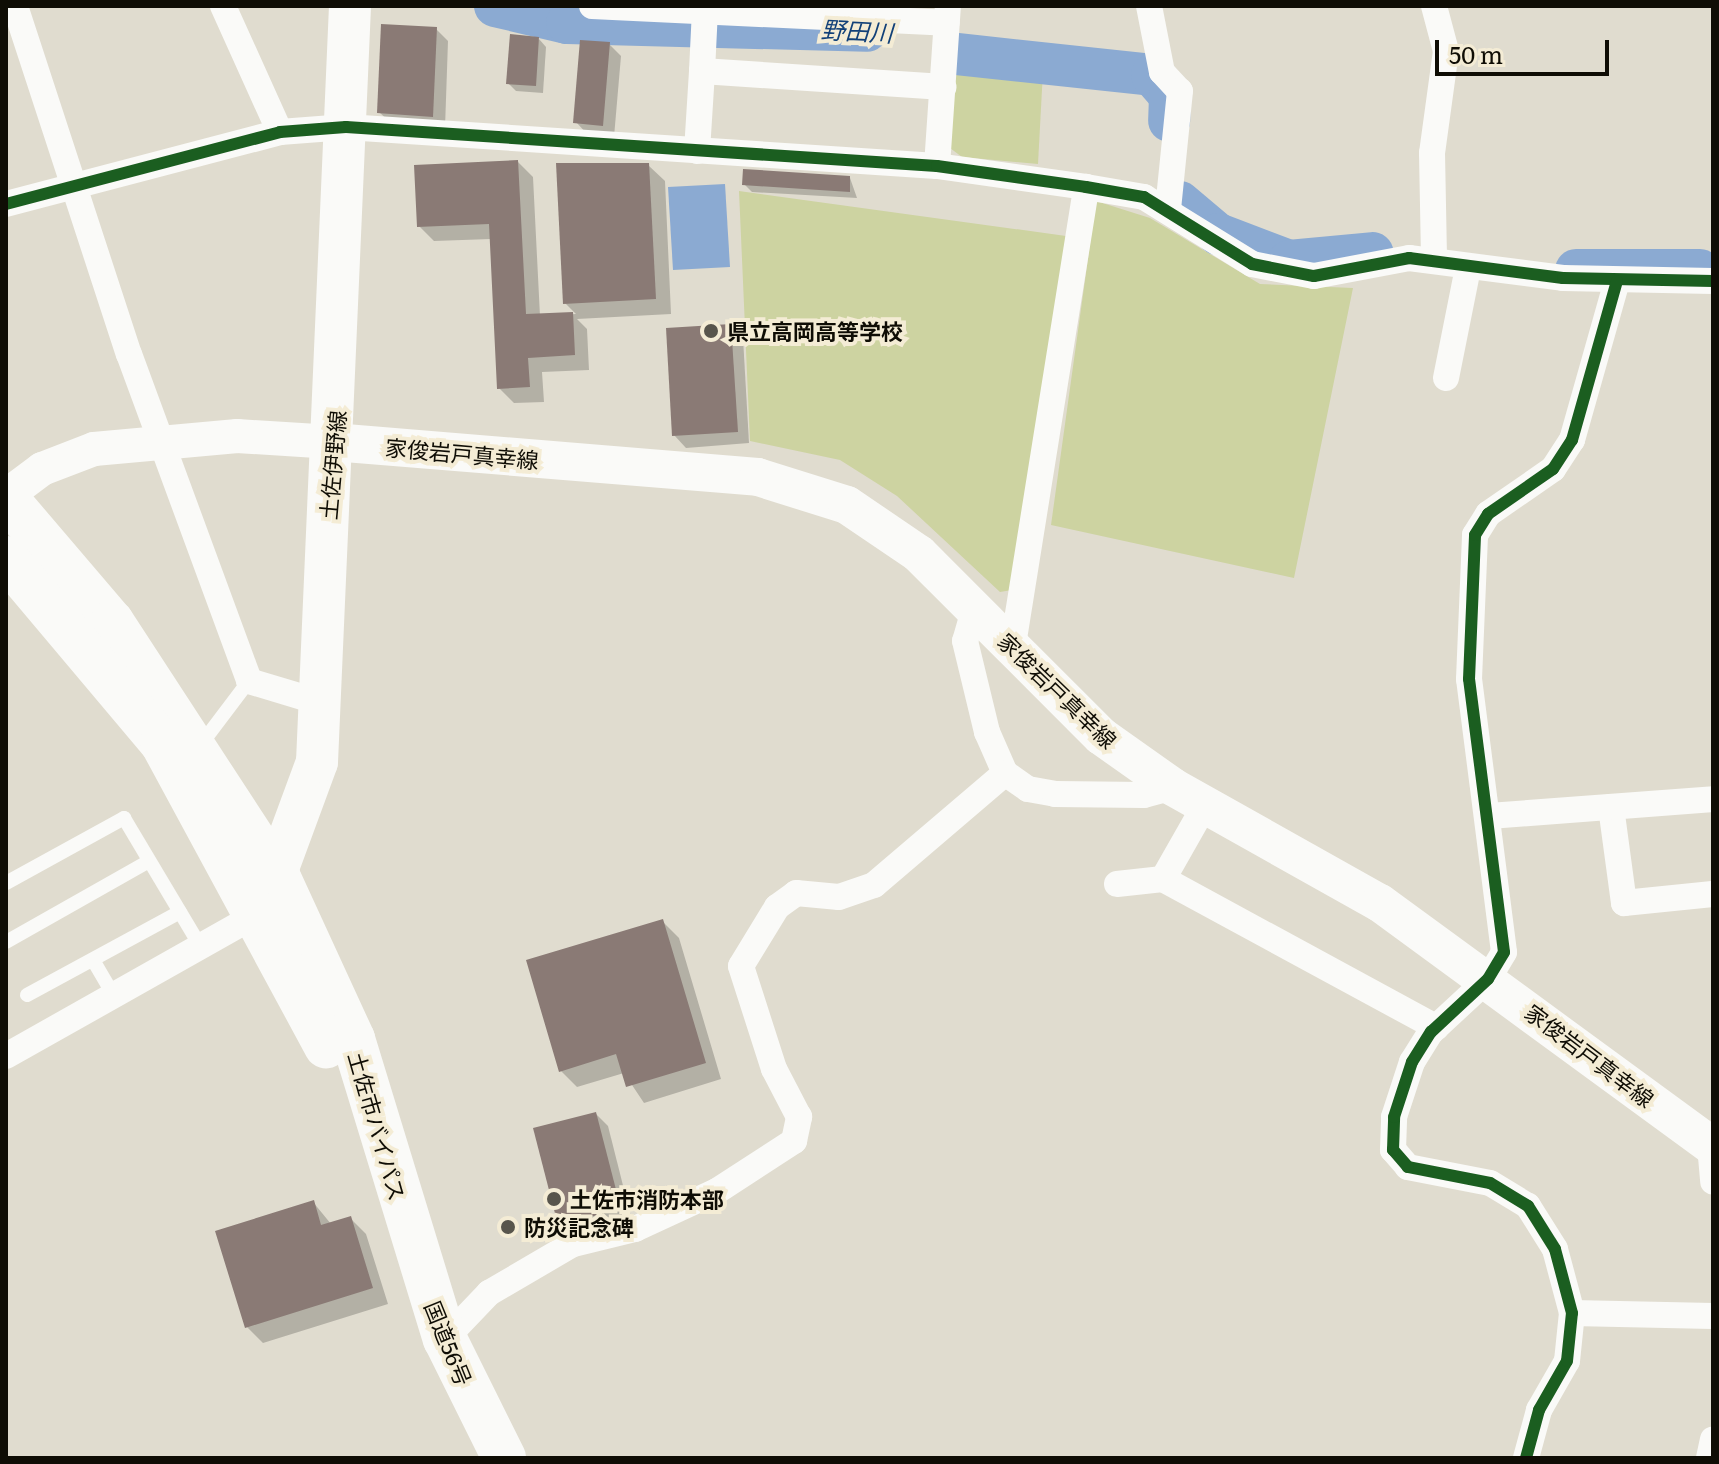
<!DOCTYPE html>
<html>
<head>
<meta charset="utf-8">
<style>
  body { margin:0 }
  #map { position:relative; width:1719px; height:1464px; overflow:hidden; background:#e0dccf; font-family:Literata,"Noto Sans JP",serif }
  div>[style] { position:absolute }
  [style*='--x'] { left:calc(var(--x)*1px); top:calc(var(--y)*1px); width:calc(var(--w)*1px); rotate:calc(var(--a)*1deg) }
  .green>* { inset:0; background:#cdd3a1 }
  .water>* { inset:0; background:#8baad2 }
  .shadow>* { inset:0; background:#0003 }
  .river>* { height:42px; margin:-21px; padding:0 21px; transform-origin:21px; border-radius:21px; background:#8baad2 }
  .building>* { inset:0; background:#8a7a75 }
  .service>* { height:14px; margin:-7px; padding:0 7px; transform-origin:7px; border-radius:7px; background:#fafaf8 }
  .minor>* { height:26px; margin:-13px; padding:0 13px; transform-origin:13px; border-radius:13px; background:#fafaf8 }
  .tertiary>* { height:34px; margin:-17px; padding:0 17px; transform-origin:17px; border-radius:17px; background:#fafaf8 }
  .secondary>* { height:38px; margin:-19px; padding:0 19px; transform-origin:19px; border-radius:19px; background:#fafaf8 }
  .primary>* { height:42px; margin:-21px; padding:0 21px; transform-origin:21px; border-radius:21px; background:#fafaf8 }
  .trunk>* { height:44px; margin:-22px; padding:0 22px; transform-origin:22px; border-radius:22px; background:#fafaf8 }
  .cycleway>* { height:12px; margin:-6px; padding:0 6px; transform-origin:6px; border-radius:6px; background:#1b5e20 }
  .dots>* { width:22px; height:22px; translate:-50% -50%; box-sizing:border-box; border:4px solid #f4ecd5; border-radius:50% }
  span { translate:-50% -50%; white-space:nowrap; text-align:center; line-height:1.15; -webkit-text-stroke:8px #f4ecd5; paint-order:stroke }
  .poi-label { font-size:22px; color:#0f0d05; font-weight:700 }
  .left { translate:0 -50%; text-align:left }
  .street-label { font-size:22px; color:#0f0d05 }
  .water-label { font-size:24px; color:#114078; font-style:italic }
  .frame { position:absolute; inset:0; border:8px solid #0f0d05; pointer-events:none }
  .scale { position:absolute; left:1435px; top:40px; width:174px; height:36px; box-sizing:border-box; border:4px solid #0f0d05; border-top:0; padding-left:10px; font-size:24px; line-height:28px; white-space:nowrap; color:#0f0d05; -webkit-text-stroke:6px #f4ecd5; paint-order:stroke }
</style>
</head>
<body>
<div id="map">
  <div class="green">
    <div style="clip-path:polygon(956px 62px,1043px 71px,1038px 164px,962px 157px,950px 148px)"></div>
    <div style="clip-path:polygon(739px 191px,1066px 236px,1012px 590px,1000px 592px,897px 496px,840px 460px,750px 441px)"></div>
    <div style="clip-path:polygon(1096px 201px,1150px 218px,1260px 284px,1353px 288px,1294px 578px,1051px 525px)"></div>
  </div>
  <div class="water">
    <div style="clip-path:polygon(725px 184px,730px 267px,673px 270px,668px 187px)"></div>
  </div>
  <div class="shadow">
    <div style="clip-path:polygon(436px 29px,448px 41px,445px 128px,392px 124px,379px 112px)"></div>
    <div style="clip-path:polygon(539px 39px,546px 47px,543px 93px,516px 91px,508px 83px)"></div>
    <div style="clip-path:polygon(609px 44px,621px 56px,614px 137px,588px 135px,576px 122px)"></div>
    <div style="clip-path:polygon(518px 162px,533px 177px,540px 316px,576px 314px,565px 303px,648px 165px,665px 181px,671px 314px,577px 319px,587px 329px,589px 370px,542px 372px,544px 402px,514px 403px,499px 388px,491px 239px,434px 241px,419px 226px)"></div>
    <div style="clip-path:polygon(850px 178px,857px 198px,752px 192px,744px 184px)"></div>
    <div style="clip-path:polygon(731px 326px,743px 338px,749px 443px,686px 448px,674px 435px)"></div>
    <div style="clip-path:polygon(663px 922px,679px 938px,721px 1079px,644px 1103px,624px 1073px,577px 1087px,561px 1071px)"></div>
    <div style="clip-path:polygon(596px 1114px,608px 1126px,632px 1221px,572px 1236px,560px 1224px)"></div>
    <div style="clip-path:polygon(313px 1202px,331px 1224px,350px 1218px,366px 1234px,388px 1304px,263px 1343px,247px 1327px)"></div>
  </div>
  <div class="river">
    <div style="--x:495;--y:6;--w:74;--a:13.3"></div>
    <div style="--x:567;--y:23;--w:300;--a:1.5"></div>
    <div style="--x:957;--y:54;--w:196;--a:6.1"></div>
    <div style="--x:1152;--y:75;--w:28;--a:49"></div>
    <div style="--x:1170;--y:96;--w:25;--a:92"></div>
    <div style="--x:1180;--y:202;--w:50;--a:40.1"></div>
    <div style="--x:1218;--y:234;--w:76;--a:20.8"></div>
    <div style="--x:1289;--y:261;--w:84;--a:-5.4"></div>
    <div style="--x:1576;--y:270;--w:124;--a:0"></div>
  </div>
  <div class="building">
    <div style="clip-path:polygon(381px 24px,437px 27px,433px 117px,377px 113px)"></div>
    <div style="clip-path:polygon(510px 34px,539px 37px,536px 86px,506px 84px)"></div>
    <div style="clip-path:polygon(580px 40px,610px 42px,603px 126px,573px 123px)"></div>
    <div style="clip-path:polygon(518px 160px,526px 314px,573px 312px,575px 355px,528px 358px,530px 387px,497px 389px,489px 224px,417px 227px,414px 165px)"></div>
    <div style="clip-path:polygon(556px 163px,649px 163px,656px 299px,563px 304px)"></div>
    <div style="clip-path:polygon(743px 169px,850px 176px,850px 192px,742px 185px)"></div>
    <div style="clip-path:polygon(731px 324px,738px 432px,672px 436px,666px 328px)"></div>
    <div style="clip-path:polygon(663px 919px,706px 1063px,626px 1087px,616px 1054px,559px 1072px,526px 960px)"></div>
    <div style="clip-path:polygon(596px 1112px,621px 1209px,558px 1225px,533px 1128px)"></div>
    <div style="clip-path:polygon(314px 1200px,321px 1225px,351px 1216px,373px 1288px,245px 1328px,215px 1231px)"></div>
  </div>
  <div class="service">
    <div style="--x:199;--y:747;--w:83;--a:-52.9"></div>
    <div style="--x:6;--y:883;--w:135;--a:-28.8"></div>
    <div style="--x:124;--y:818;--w:150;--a:59.2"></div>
    <div style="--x:6;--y:942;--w:164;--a:-29.5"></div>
    <div style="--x:93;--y:960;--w:42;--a:59.7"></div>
    <div style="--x:27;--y:995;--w:174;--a:-28.5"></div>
  </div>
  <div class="minor">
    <div style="--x:15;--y:6;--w:366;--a:71.9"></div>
    <div style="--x:129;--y:354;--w:348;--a:69.8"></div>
    <div style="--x:249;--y:681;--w:73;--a:16.7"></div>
    <div style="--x:223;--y:6;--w:138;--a:65.7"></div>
    <div style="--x:592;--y:6;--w:355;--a:2.7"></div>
    <div style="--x:1149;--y:6;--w:67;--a:78.9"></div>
    <div style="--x:1162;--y:72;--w:26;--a:47"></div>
    <div style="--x:1180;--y:91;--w:120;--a:95.8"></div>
    <div style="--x:1434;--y:6;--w:47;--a:75.1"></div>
    <div style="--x:1446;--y:51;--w:103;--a:97.8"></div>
    <div style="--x:1432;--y:153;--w:106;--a:88.9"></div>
    <div style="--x:702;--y:71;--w:61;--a:-87.2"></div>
    <div style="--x:697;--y:151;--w:80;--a:-86.4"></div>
    <div style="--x:702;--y:71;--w:242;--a:3.8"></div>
    <div style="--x:937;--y:166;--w:160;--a:-86.1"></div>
    <div style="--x:6;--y:204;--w:283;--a:-14.7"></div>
    <div style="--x:280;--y:132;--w:66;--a:-4.3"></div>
    <div style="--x:346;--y:127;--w:592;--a:3.78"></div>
    <div style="--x:937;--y:166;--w:150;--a:8"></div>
    <div style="--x:1086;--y:187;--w:59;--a:9.8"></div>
    <div style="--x:1144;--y:197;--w:127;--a:31.8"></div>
    <div style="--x:1252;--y:264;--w:63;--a:11"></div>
    <div style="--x:1314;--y:276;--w:97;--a:-10.7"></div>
    <div style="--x:1409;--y:258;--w:155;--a:7.4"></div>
    <div style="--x:1563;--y:278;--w:150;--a:1.1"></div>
    <div style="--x:1446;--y:378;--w:112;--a:-78.7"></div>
    <div style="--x:974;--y:610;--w:32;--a:106"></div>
    <div style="--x:965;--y:641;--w:94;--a:76.4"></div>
    <div style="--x:987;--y:732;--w:45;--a:66.3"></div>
    <div style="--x:1005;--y:773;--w:28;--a:35"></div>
    <div style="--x:1028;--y:789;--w:27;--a:10"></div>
    <div style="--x:1055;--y:794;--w:89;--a:0.6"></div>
    <div style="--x:1144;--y:795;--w:30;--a:-15"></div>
    <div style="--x:1013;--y:645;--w:464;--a:-80.9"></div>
    <div style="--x:1611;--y:807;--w:97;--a:82.3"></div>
    <div style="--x:1624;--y:903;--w:89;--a:-5.8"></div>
    <div style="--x:1489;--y:816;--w:225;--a:-4.3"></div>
    <div style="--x:1163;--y:879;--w:311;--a:28.5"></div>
    <div style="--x:1117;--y:884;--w:46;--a:-6.2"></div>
    <div style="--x:1163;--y:879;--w:85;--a:-60.4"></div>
    <div style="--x:6;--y:1056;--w:291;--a:-29.4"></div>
    <div style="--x:1710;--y:1145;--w:37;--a:85"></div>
    <div style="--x:1572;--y:1313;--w:141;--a:1.2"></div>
    <div style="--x:445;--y:1339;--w:64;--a:-46.3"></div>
    <div style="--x:489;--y:1293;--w:97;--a:-30.3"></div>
    <div style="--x:573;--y:1244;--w:64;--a:-13.6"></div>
    <div style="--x:635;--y:1229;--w:90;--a:-24.9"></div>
    <div style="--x:717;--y:1191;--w:92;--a:-33"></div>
    <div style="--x:794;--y:1141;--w:25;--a:-78"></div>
    <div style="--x:799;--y:1117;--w:54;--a:-117.5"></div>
    <div style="--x:774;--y:1069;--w:108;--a:-107.8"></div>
    <div style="--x:741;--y:966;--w:69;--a:-58.6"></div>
    <div style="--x:777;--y:907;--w:24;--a:-36"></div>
    <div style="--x:796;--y:893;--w:43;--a:5.3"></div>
    <div style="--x:839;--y:897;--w:37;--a:-19"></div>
    <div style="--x:874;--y:885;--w:172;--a:-40.5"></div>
    <div style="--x:1526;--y:1458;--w:50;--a:-74.8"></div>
    <div style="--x:1539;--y:1410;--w:56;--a:-60.3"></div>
    <div style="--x:1567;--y:1361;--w:48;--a:-84.1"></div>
    <div style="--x:1572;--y:1313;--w:66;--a:-104.9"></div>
    <div style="--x:1555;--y:1249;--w:51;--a:-122.1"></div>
    <div style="--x:1528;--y:1206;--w:44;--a:-148.8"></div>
    <div style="--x:1490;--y:1183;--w:84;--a:-169"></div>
    <div style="--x:1408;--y:1167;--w:23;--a:-131"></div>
    <div style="--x:1393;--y:1150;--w:33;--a:-88"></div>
    <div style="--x:1394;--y:1117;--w:58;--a:-71.9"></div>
    <div style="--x:1412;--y:1062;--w:36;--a:-58"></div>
    <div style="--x:1431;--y:1032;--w:78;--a:-42.9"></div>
    <div style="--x:1488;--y:979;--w:31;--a:-59"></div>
    <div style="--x:1504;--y:952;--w:275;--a:-97.3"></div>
    <div style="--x:1469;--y:679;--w:144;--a:-87.6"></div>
    <div style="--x:1475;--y:535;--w:25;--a:-58"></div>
    <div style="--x:1488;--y:514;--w:79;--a:-34.7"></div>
    <div style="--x:1553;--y:469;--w:35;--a:-57"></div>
    <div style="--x:1572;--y:440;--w:165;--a:-74.2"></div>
    <div style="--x:1709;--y:1458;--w:19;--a:-78"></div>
  </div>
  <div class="tertiary">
    <div style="--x:6;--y:496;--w:45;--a:-36.9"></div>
    <div style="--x:42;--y:469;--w:56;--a:-21"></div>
    <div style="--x:94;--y:449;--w:144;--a:-5.2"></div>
    <div style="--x:237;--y:436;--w:96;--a:3.6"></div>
  </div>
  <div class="secondary">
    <div style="--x:333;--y:442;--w:426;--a:4.7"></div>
    <div style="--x:758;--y:477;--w:93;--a:17.5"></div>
    <div style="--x:847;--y:505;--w:87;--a:34.2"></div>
    <div style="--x:919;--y:554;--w:257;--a:45"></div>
    <div style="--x:1101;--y:736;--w:88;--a:35.3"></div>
    <div style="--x:1173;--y:787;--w:237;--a:29.3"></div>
    <div style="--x:1380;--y:903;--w:413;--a:36.2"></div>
  </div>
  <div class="primary">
    <div style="--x:264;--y:906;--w:153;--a:-69.8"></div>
    <div style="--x:317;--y:762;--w:757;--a:-87.5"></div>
  </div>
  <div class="trunk">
    <div style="--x:6;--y:498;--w:163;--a:49.5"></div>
    <div style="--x:112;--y:622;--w:306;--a:56.9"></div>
    <div style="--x:279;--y:878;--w:177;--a:65.3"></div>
    <div style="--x:353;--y:1039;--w:314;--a:73"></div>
    <div style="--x:445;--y:1339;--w:133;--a:63.6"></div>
    <div style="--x:6;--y:558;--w:242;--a:49.9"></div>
    <div style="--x:162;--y:743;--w:345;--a:61.6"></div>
  </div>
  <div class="cycleway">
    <div style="--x:6;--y:204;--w:283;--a:-14.7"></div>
    <div style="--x:280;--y:132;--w:66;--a:-4.3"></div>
    <div style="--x:346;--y:127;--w:592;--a:3.78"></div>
    <div style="--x:937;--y:166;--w:150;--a:8"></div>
    <div style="--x:1086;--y:187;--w:59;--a:9.8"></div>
    <div style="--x:1144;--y:197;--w:127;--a:31.8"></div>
    <div style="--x:1252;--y:264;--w:63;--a:11"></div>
    <div style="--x:1314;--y:276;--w:97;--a:-10.7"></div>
    <div style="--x:1409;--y:258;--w:155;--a:7.4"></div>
    <div style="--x:1563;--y:278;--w:150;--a:1.1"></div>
    <div style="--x:1526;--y:1458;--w:50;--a:-74.8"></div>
    <div style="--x:1539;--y:1410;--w:56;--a:-60.3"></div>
    <div style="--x:1567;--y:1361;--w:48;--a:-84.1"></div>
    <div style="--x:1572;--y:1313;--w:66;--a:-104.9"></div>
    <div style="--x:1555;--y:1249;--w:51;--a:-122.1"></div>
    <div style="--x:1528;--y:1206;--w:44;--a:-148.8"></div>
    <div style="--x:1490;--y:1183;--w:84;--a:-169"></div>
    <div style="--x:1408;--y:1167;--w:23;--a:-131"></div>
    <div style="--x:1393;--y:1150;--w:33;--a:-88"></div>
    <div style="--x:1394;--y:1117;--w:58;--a:-71.9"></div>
    <div style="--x:1412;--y:1062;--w:36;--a:-58"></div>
    <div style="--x:1431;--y:1032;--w:78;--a:-42.9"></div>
    <div style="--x:1488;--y:979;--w:31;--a:-59"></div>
    <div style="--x:1504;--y:952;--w:275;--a:-97.3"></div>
    <div style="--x:1469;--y:679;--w:144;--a:-87.6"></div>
    <div style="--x:1475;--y:535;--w:25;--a:-58"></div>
    <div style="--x:1488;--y:514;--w:79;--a:-34.7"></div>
    <div style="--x:1553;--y:469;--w:35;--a:-57"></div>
    <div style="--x:1572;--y:440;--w:165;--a:-74.2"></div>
  </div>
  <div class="dots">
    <div style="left:711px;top:331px;background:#58554c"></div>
    <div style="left:554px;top:1199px;background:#58554c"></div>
    <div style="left:508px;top:1227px;background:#58554c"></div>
  </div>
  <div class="poi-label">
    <span class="left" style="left:727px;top:331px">県立高岡高等学校</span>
    <span class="left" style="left:570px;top:1199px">土佐市消防本部</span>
    <span class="left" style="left:524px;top:1227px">防災記念碑</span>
  </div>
  <div class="street-label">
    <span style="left:462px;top:453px;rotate:5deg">家俊岩戸真幸線</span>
    <span style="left:332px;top:465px;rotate:-85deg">土佐伊野線</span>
    <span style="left:1058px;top:690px;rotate:44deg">家俊岩戸真幸線</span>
    <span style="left:1590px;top:1055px;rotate:37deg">家俊岩戸真幸線</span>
    <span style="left:378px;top:1126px;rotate:74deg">土佐市バイパス</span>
    <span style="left:449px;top:1343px;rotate:68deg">国道56号</span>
  </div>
  <div class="water-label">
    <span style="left:857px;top:30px;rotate:3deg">野田川</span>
  </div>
  <div class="frame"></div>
  <div class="scale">50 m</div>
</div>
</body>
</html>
